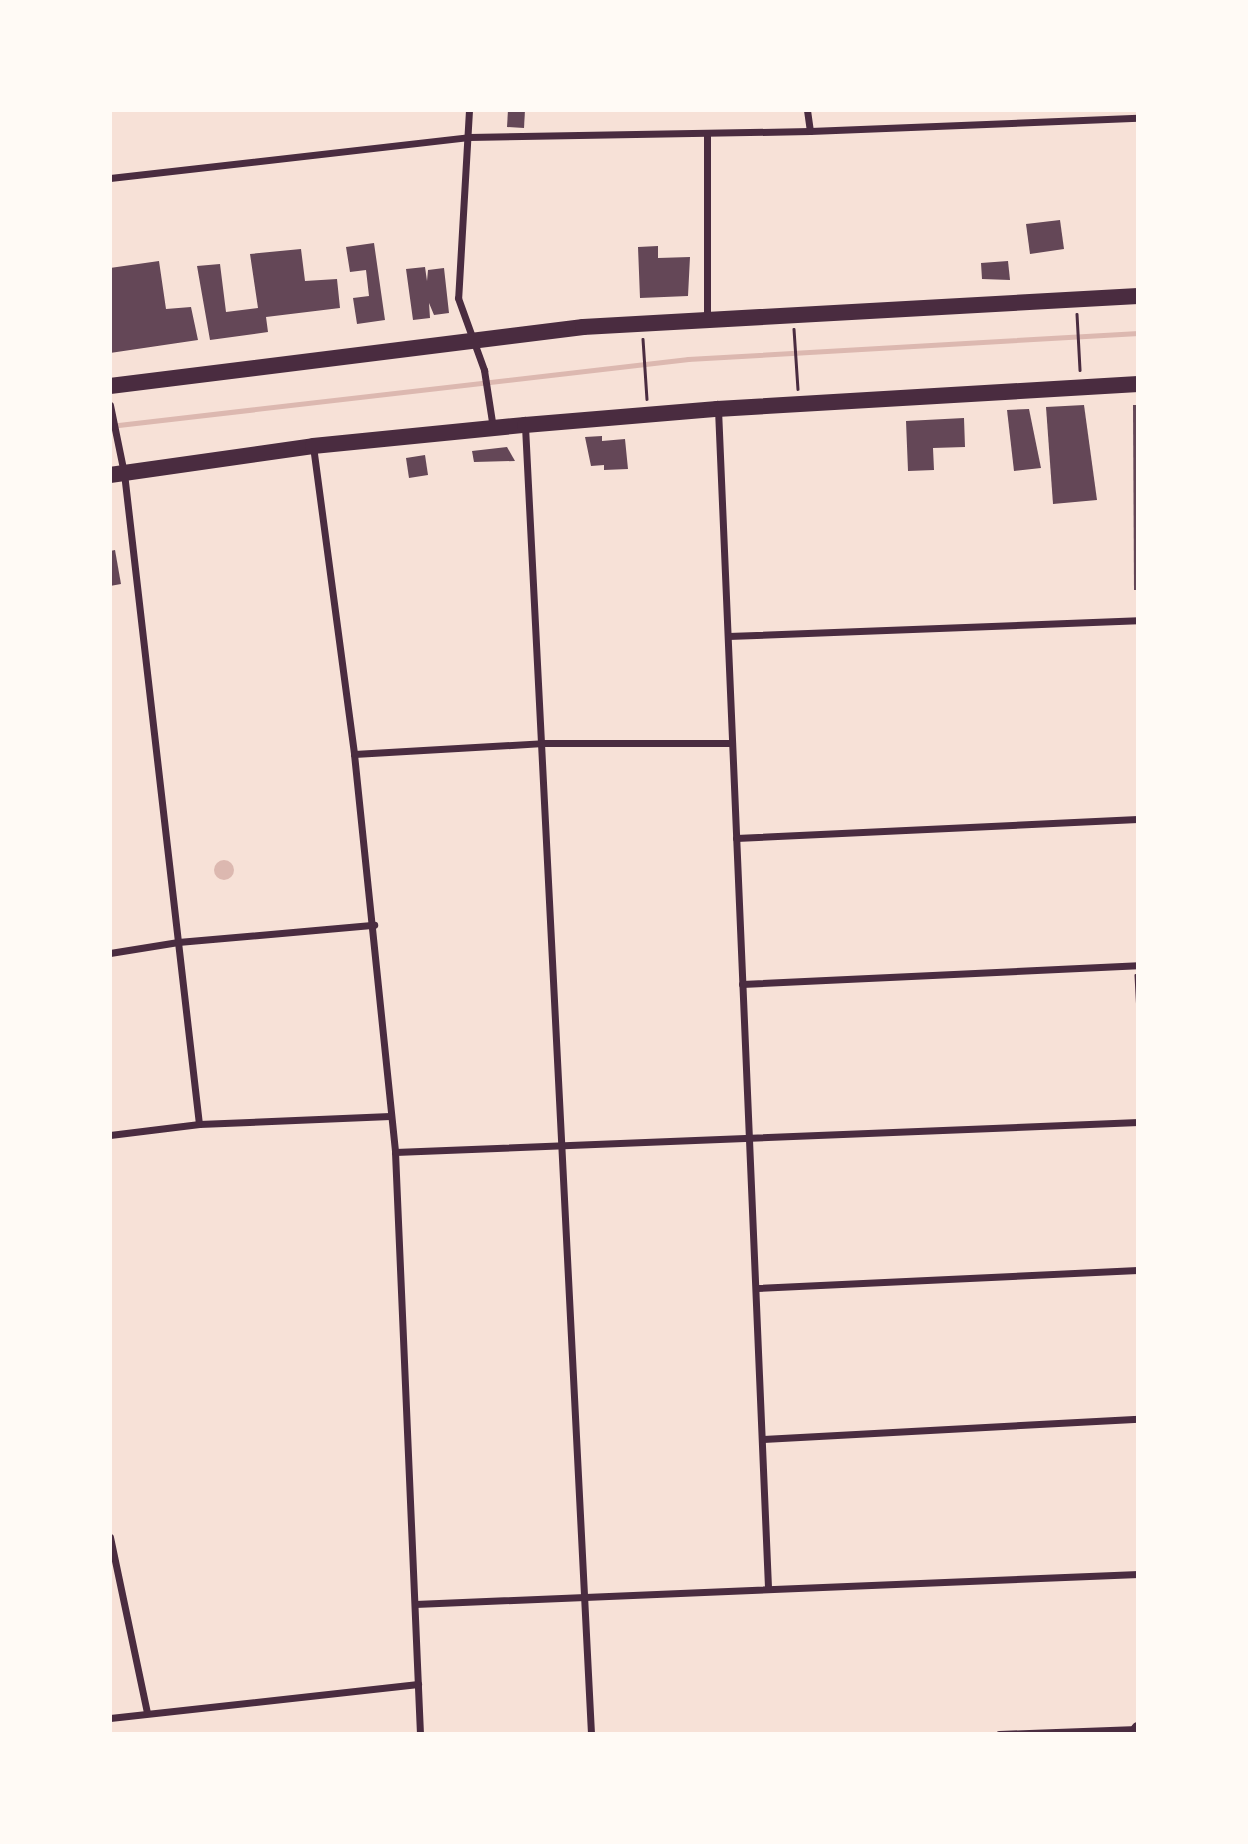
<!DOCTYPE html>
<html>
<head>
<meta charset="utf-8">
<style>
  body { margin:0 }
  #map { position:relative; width:1248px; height:1844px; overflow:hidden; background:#f7e1d7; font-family:"PT Sans Narrow",sans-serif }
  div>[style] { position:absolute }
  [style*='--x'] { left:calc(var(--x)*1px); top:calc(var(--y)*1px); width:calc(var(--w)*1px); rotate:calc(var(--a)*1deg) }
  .water>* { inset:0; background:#dcb8b0 }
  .round { border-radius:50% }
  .stream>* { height:4.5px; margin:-2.25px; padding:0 2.25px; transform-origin:2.25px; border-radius:2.25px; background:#dcb8b0 }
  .building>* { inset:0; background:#644757 }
  .path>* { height:2.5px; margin:-1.25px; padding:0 1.25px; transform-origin:1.25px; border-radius:1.25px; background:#4a2c40 }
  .minor>* { height:7px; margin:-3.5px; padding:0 3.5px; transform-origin:3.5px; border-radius:3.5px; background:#4a2c40 }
  .secondary>* { height:14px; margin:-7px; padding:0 7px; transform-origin:7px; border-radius:7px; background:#4a2c40 }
  .trunk>* { height:16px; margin:-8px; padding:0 8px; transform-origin:8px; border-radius:8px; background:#4a2c40 }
  span { translate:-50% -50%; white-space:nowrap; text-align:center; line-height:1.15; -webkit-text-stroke:5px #fffaf5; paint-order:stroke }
  .frame { position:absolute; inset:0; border:112px solid #fffaf5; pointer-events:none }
</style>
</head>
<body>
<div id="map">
  <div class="water">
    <div class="round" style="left:214px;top:860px;width:20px;height:20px"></div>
  </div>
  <div class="stream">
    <div style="--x:110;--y:426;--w:582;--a:-6.61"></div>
    <div style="--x:688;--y:359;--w:451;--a:-3.3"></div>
  </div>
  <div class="building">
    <div style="clip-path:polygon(508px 110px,525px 110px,524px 128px,507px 127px)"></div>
    <div style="clip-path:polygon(1060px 220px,1064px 249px,1030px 254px,1026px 224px)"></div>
    <div style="clip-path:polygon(374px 243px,385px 320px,357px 324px,353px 298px,369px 296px,366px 270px,350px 272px,346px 247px)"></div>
    <div style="clip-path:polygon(658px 246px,658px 258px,690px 257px,688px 296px,640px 298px,638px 247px)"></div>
    <div style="clip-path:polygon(301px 249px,305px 281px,337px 279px,340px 308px,266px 317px,268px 332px,210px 340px,197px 266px,220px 264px,226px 312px,258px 308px,250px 254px)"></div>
    <div style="clip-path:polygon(159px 261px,166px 309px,191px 307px,198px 340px,110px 353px,110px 268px)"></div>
    <div style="clip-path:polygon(1008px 261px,1010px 280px,982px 279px,981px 263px)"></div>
    <div style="clip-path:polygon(425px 267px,427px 281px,428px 270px,444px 268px,449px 313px,434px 315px,429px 303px,430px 318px,413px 320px,406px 269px)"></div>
    <div style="clip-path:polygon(1084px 405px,1097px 500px,1053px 504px,1046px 407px)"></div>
    <div style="clip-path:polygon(1133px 405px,1138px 405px,1138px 590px,1134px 590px)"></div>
    <div style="clip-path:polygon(1029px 409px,1041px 468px,1014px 471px,1007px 410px)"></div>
    <div style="clip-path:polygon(964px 418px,965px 447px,933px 448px,934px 470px,908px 471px,906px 421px)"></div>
    <div style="clip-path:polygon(602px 436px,602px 441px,625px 439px,628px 469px,604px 470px,604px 465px,591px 466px,585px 437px)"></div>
    <div style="clip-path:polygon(507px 447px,515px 461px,474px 462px,472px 451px)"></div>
    <div style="clip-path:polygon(425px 455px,428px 475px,409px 478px,406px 458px)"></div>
    <div style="clip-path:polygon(115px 550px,121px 584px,110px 586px,110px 551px)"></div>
  </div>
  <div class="path">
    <div style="--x:1077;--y:314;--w:56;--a:86.9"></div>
    <div style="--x:794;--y:329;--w:60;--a:86.2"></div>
    <div style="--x:643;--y:339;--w:60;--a:86.2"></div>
    <div style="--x:1136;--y:975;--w:35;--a:87"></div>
  </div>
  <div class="minor">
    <div style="--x:469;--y:110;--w:188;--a:93.3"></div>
    <div style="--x:458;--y:298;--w:77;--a:70.1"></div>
    <div style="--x:484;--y:370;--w:59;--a:81.2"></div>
    <div style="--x:807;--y:110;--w:21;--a:82"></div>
    <div style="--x:707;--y:134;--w:183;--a:90"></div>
    <div style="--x:110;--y:178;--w:361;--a:-6.5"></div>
    <div style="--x:469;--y:137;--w:341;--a:-1"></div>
    <div style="--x:810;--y:131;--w:328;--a:-2.3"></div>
    <div style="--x:110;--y:405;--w:69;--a:78.4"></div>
    <div style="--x:124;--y:473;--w:655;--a:83.43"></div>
    <div style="--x:718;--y:409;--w:1181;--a:87.57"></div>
    <div style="--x:525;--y:426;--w:1310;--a:87.11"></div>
    <div style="--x:313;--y:446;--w:311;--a:82.4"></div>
    <div style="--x:354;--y:754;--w:400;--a:84.1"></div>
    <div style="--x:395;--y:1152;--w:583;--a:87.54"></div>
    <div style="--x:728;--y:636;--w:410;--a:-2.2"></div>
    <div style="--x:354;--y:754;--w:189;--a:-3.3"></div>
    <div style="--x:543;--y:743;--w:189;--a:0"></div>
    <div style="--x:736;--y:838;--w:402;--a:-2.7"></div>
    <div style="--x:110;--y:953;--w:69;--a:-9.2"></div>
    <div style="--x:178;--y:942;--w:197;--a:-5"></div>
    <div style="--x:742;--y:984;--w:396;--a:-2.7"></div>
    <div style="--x:110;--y:1135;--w:90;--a:-7"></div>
    <div style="--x:199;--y:1124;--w:191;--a:-2.4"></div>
    <div style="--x:395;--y:1152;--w:744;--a:-2.31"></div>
    <div style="--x:757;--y:1288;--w:381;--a:-2.7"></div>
    <div style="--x:763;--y:1439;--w:376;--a:-3.1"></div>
    <div style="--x:110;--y:1537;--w:180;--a:78.1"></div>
    <div style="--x:415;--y:1604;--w:724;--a:-2.38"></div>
    <div style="--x:110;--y:1718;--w:310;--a:-6.3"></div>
    <div style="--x:999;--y:1734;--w:138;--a:-2.1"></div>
  </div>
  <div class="secondary">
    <div style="--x:1135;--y:1734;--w:6;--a:-59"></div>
  </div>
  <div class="trunk">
    <div style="--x:110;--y:386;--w:477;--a:-7.1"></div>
    <div style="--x:583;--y:327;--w:556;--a:-3.2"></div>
    <div style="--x:110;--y:475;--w:205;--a:-8.1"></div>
    <div style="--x:313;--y:446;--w:213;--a:-5.7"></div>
    <div style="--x:525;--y:425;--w:193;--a:-4.8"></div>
    <div style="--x:717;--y:409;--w:422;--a:-3.4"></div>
  </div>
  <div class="frame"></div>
</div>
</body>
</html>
